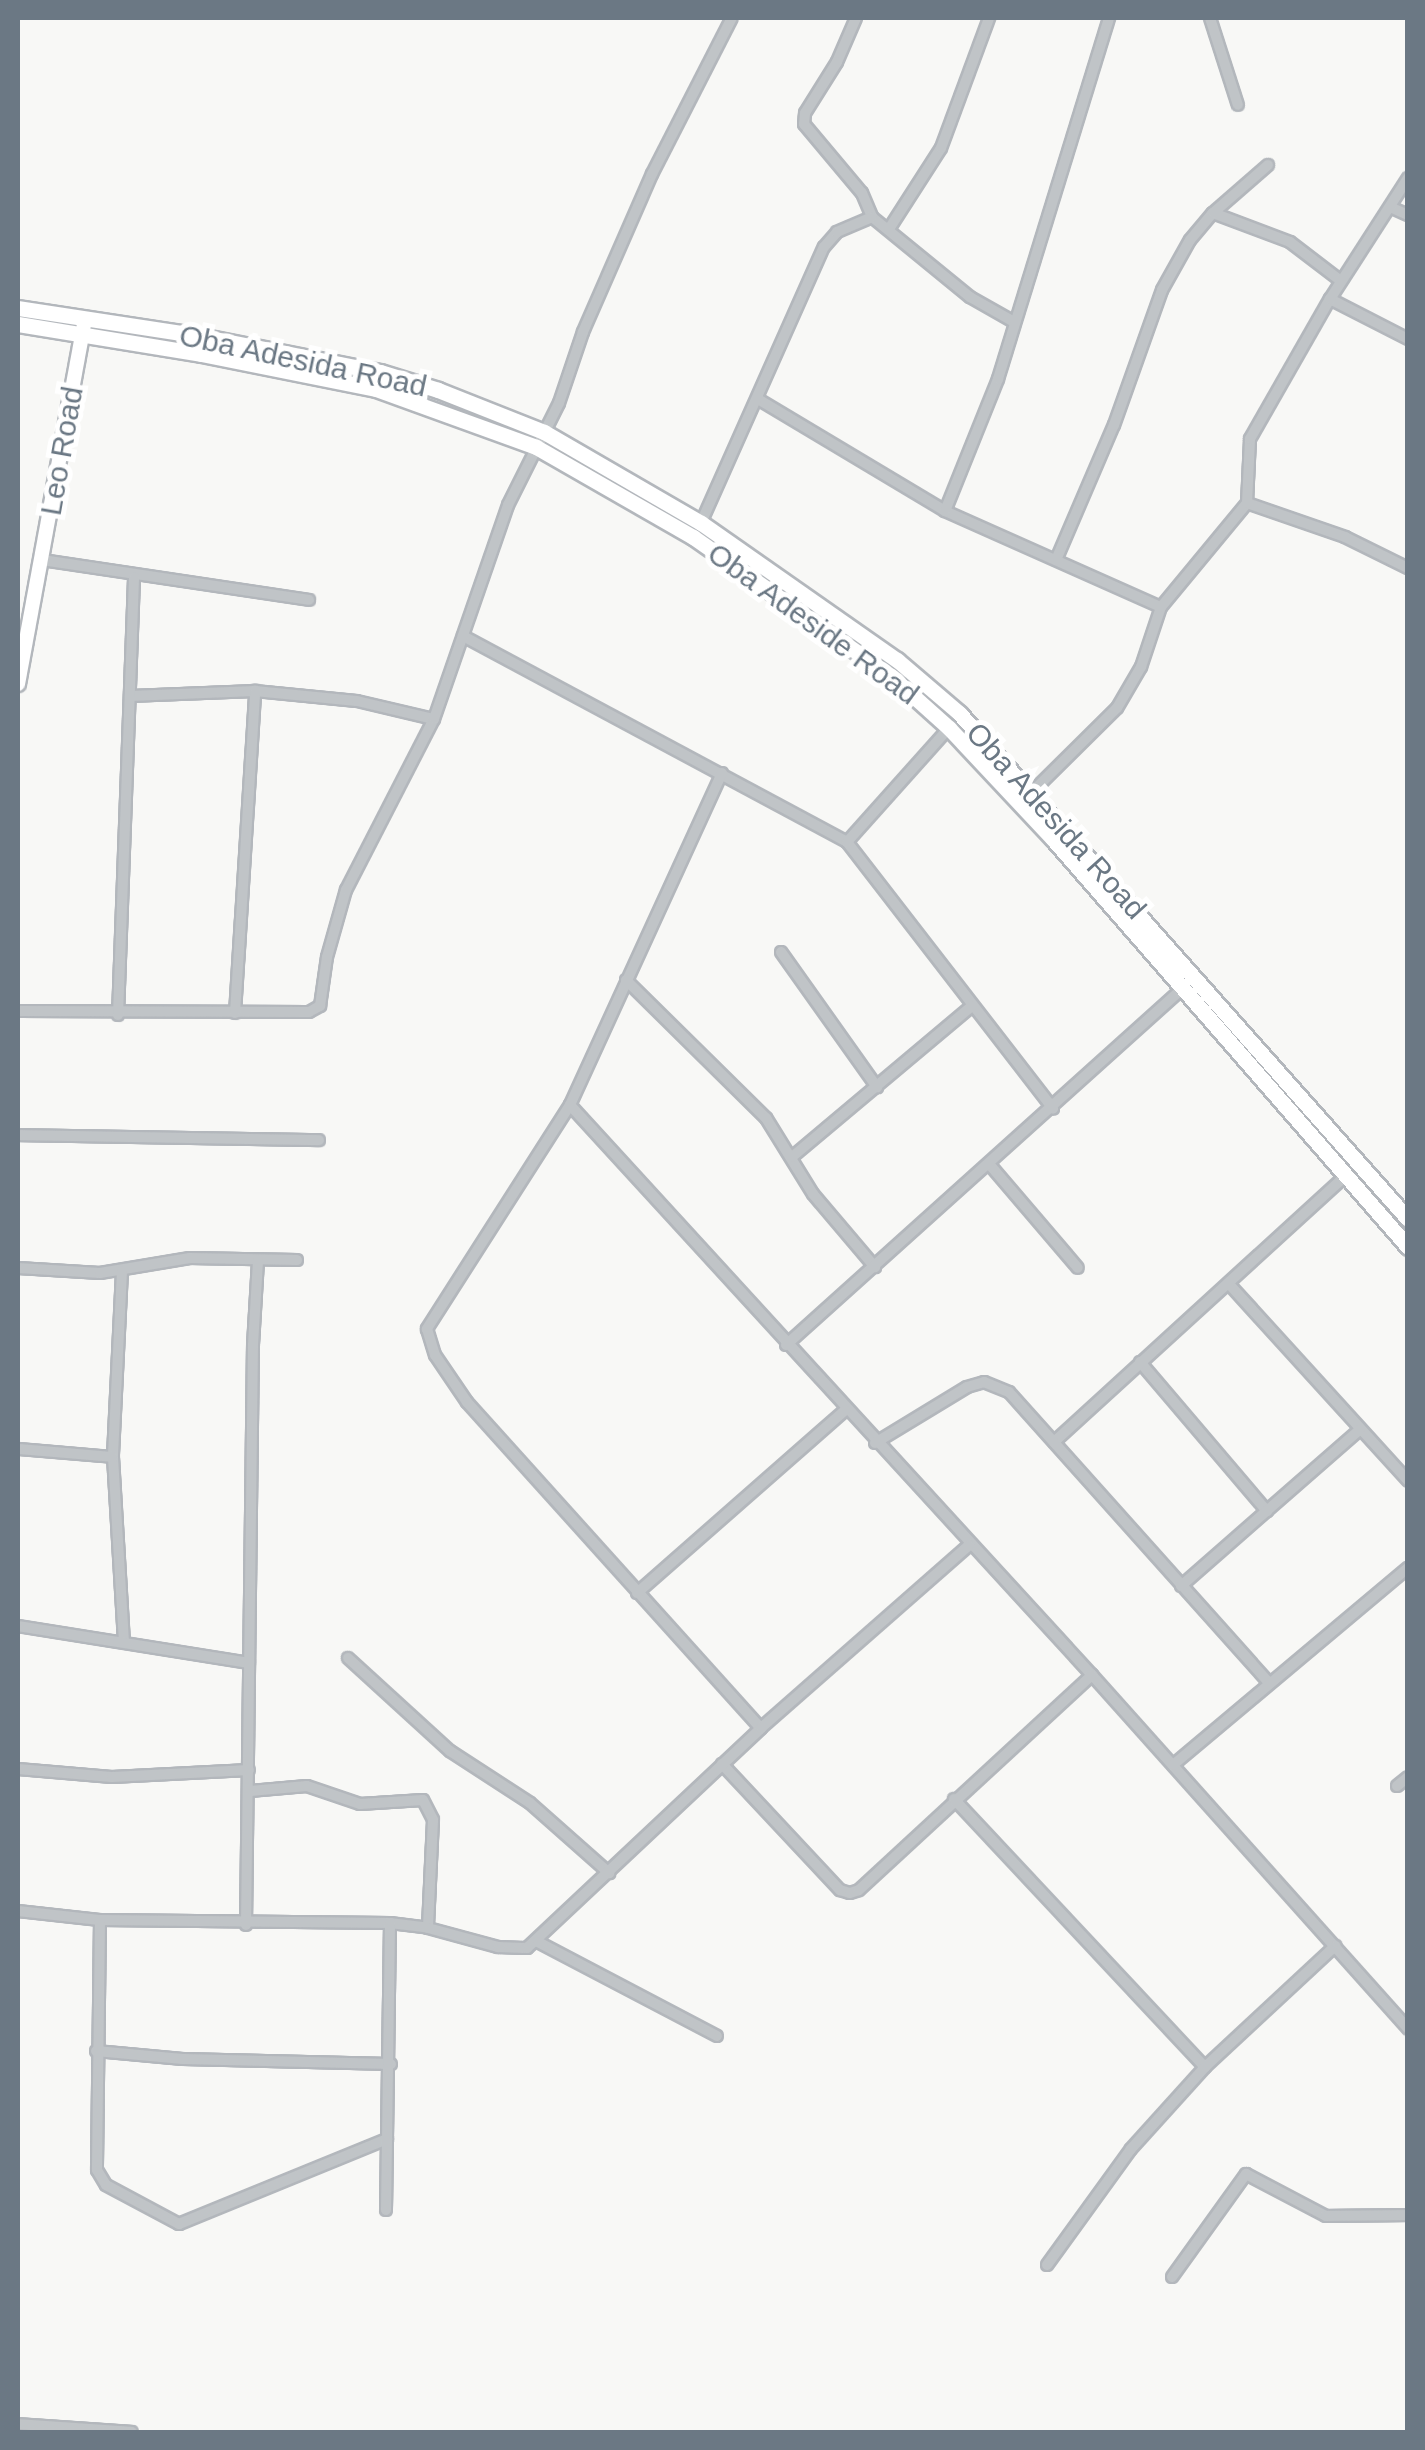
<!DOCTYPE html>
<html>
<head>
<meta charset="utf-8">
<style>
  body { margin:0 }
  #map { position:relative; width:1425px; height:2450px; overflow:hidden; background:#f8f8f6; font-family:Arial,sans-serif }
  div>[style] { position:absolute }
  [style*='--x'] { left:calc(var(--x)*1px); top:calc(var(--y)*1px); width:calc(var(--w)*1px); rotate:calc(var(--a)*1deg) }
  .roads { filter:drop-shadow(2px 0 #b3b7bc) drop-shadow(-2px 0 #b3b7bc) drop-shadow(0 2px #b3b7bc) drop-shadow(0 -2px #b3b7bc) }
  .street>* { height:10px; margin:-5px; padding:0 5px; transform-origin:5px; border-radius:5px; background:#c0c4c7 }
  .secondary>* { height:14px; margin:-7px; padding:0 7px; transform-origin:7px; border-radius:7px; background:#fff }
  .primary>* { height:15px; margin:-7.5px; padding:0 7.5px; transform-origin:7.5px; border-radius:7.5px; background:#fff }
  span { translate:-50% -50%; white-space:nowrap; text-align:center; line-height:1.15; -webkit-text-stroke:10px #fff; paint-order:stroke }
  .street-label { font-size:30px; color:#6b7884 }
  .frame { position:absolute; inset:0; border:20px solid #6b7884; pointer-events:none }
</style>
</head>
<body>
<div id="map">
  <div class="roads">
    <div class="street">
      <div style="--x:856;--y:18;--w:48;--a:113.4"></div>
      <div style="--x:837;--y:62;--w:60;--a:122.1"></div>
      <div style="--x:805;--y:113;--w:11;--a:95"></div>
      <div style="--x:804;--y:124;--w:90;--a:50"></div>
      <div style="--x:862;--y:193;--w:26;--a:67"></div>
      <div style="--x:872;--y:217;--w:127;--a:39.2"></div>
      <div style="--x:970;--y:297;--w:51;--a:29.6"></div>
      <div style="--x:1210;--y:18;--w:91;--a:72.2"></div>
      <div style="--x:1390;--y:207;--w:20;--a:24"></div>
      <div style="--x:1213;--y:213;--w:82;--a:20.6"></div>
      <div style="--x:1290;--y:242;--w:64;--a:37.4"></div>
      <div style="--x:889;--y:229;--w:96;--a:-57.3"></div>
      <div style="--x:941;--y:148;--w:139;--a:-69.7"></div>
      <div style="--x:1330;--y:299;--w:88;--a:27.1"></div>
      <div style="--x:758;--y:399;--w:218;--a:30.9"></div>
      <div style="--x:945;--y:511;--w:236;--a:24"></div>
      <div style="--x:1247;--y:503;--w:104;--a:19.1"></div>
      <div style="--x:1345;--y:537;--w:70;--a:26.2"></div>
      <div style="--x:945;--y:511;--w:142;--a:-68.1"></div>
      <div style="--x:998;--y:379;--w:378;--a:-72.9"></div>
      <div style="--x:700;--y:525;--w:304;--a:-66"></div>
      <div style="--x:824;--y:247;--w:20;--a:-49"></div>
      <div style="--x:837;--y:232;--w:38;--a:-23"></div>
      <div style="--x:42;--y:560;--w:270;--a:8.5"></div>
      <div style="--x:1056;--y:560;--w:147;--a:-66.8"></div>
      <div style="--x:1114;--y:425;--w:143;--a:-70.4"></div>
      <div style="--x:1162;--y:290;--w:57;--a:-60.8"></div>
      <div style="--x:1190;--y:240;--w:35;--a:-50"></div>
      <div style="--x:1213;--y:213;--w:73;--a:-41.1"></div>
      <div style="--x:463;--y:636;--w:436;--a:28.2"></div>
      <div style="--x:847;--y:842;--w:337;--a:52.3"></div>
      <div style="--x:130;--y:696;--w:125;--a:-2.3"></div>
      <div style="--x:255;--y:691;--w:102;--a:5.6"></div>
      <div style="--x:357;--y:701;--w:79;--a:13.2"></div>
      <div style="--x:722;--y:773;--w:365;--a:114.6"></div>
      <div style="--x:570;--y:1105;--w:266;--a:122.6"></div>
      <div style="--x:427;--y:1329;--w:27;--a:73"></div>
      <div style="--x:435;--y:1355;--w:57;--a:55.8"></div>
      <div style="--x:467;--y:1402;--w:439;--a:48"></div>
      <div style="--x:1033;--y:791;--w:118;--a:-44.7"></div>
      <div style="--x:1117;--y:708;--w:48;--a:-59.7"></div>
      <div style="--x:1141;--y:667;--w:63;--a:-71.6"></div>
      <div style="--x:1161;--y:607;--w:135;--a:-50.4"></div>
      <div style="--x:1247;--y:503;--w:64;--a:-87.3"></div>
      <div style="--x:1250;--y:439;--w:161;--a:-60.3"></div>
      <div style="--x:1330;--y:299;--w:144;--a:-57.2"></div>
      <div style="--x:847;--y:842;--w:153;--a:-48.2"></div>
      <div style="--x:781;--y:952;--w:166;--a:54.6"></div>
      <div style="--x:626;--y:980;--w:197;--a:44.6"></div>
      <div style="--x:766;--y:1118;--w:89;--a:58.3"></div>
      <div style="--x:813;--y:1194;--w:96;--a:49.7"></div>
      <div style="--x:18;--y:1011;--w:291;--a:0.2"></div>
      <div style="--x:309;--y:1012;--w:13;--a:-29"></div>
      <div style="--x:320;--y:1006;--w:49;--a:-81.9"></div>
      <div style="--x:327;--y:957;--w:70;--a:-74.2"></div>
      <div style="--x:346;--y:890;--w:192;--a:-62.8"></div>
      <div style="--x:434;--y:719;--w:226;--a:-70.9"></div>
      <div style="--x:508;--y:505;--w:114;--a:-63.4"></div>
      <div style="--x:559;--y:403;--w:75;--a:-71.3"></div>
      <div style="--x:583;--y:332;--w:172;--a:-66.4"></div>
      <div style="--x:652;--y:174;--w:175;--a:-62.9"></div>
      <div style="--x:235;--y:1013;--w:323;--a:-86.4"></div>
      <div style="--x:118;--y:1015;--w:438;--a:-87.9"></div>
      <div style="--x:570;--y:1105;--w:773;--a:47.52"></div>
      <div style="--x:1092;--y:1675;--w:475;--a:48.2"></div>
      <div style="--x:18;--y:1135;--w:301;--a:1"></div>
      <div style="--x:792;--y:1157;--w:235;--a:-40"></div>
      <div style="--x:990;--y:1165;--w:135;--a:49.5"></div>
      <div style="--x:18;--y:1268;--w:82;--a:3.5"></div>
      <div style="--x:100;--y:1273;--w:91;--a:-9.5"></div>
      <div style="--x:190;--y:1258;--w:107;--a:1.1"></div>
      <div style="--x:122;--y:1271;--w:186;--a:92.8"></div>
      <div style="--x:113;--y:1457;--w:183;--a:86.6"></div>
      <div style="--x:1229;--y:1284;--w:266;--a:47.7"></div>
      <div style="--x:786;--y:1345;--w:532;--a:-41.96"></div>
      <div style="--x:1140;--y:1362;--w:196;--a:49.6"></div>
      <div style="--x:1054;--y:1442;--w:396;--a:-42.4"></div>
      <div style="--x:875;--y:1443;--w:108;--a:-31.3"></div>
      <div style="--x:967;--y:1387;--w:18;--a:-16"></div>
      <div style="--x:984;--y:1382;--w:27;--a:22"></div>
      <div style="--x:1009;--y:1392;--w:390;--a:48.2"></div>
      <div style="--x:18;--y:1449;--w:95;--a:4.8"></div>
      <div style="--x:1181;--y:1586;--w:237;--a:-41.2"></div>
      <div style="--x:637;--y:1593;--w:277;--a:-41.3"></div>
      <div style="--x:18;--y:1626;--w:234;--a:9.1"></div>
      <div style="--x:348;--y:1658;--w:138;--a:42.4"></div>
      <div style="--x:450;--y:1751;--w:95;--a:33"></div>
      <div style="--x:530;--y:1803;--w:106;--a:41.5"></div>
      <div style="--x:722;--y:1764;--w:173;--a:46.9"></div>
      <div style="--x:840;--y:1890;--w:10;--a:17"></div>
      <div style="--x:850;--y:1893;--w:9;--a:-18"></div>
      <div style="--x:859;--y:1890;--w:317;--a:-42.7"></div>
      <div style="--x:1173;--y:1765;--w:307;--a:-40"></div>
      <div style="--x:18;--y:1769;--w:94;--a:4.9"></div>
      <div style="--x:112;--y:1777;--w:137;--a:-2.9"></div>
      <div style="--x:1397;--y:1786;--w:14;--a:-39"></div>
      <div style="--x:250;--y:1791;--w:57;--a:-5"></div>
      <div style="--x:307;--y:1786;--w:56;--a:18.8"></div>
      <div style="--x:360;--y:1804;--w:63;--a:-3.6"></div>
      <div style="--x:423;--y:1800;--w:22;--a:63"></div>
      <div style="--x:433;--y:1820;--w:108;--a:92.7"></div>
      <div style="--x:954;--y:1799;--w:367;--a:46.9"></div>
      <div style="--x:18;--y:1911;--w:82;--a:6.3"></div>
      <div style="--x:100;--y:1920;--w:290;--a:0.6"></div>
      <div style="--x:390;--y:1923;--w:38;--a:7"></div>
      <div style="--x:428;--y:1928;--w:73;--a:15.2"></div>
      <div style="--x:498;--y:1947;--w:29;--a:2"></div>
      <div style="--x:527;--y:1948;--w:321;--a:-43.2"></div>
      <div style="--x:761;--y:1728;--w:277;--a:-41.3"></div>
      <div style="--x:100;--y:1920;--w:250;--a:90.7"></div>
      <div style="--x:97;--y:2170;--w:17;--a:59"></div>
      <div style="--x:106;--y:2185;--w:83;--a:28.1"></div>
      <div style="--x:179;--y:2224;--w:225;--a:-22.2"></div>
      <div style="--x:246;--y:1925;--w:580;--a:-89.31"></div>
      <div style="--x:253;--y:1345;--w:85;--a:-86.6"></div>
      <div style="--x:538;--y:1942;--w:202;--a:27.7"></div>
      <div style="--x:96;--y:2051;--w:87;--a:5.3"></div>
      <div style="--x:183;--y:2059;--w:208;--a:1.4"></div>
      <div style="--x:386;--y:2210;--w:287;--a:-89.2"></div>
      <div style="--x:1047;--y:2265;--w:143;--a:-54.1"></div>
      <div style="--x:1131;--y:2149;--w:110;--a:-47.9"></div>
      <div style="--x:1205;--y:2067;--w:178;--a:-42.9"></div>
      <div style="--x:1172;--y:2277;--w:127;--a:-54.3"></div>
      <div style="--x:1246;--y:2174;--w:90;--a:27.7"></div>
      <div style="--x:1326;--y:2216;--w:82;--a:-0.7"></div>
      <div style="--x:18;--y:2424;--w:114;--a:4"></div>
    </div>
    <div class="secondary">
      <div style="--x:18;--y:684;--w:365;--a:-79.6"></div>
    </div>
    <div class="primary">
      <div style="--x:18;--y:308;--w:184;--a:8.7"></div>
      <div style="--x:200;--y:336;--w:184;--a:11.3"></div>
      <div style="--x:380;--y:372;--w:61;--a:17.2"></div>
      <div style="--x:438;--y:390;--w:114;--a:21.6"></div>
      <div style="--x:544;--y:432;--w:181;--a:30.1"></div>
      <div style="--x:701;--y:523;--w:239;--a:35"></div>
      <div style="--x:897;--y:660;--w:82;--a:40.5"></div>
      <div style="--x:959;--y:713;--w:676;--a:48.42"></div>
      <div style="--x:18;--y:324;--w:185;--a:9.3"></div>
      <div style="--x:201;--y:354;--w:178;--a:11.3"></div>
      <div style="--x:376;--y:389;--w:170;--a:19.9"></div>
      <div style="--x:536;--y:447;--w:181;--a:29.8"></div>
      <div style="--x:693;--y:537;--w:242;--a:35.1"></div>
      <div style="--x:891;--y:676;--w:78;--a:41.9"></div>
      <div style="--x:949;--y:728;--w:152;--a:46.9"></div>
      <div style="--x:1053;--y:839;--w:541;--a:48.97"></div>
    </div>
  </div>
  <div class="street-label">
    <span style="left:303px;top:361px;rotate:12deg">Oba Adesida Road</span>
    <span style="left:62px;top:451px;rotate:-80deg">Leo Road</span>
    <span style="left:813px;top:624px;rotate:36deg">Oba Adeside Road</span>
    <span style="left:1056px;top:821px;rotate:48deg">Oba Adesida Road</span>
  </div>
  <div class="frame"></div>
</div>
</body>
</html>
